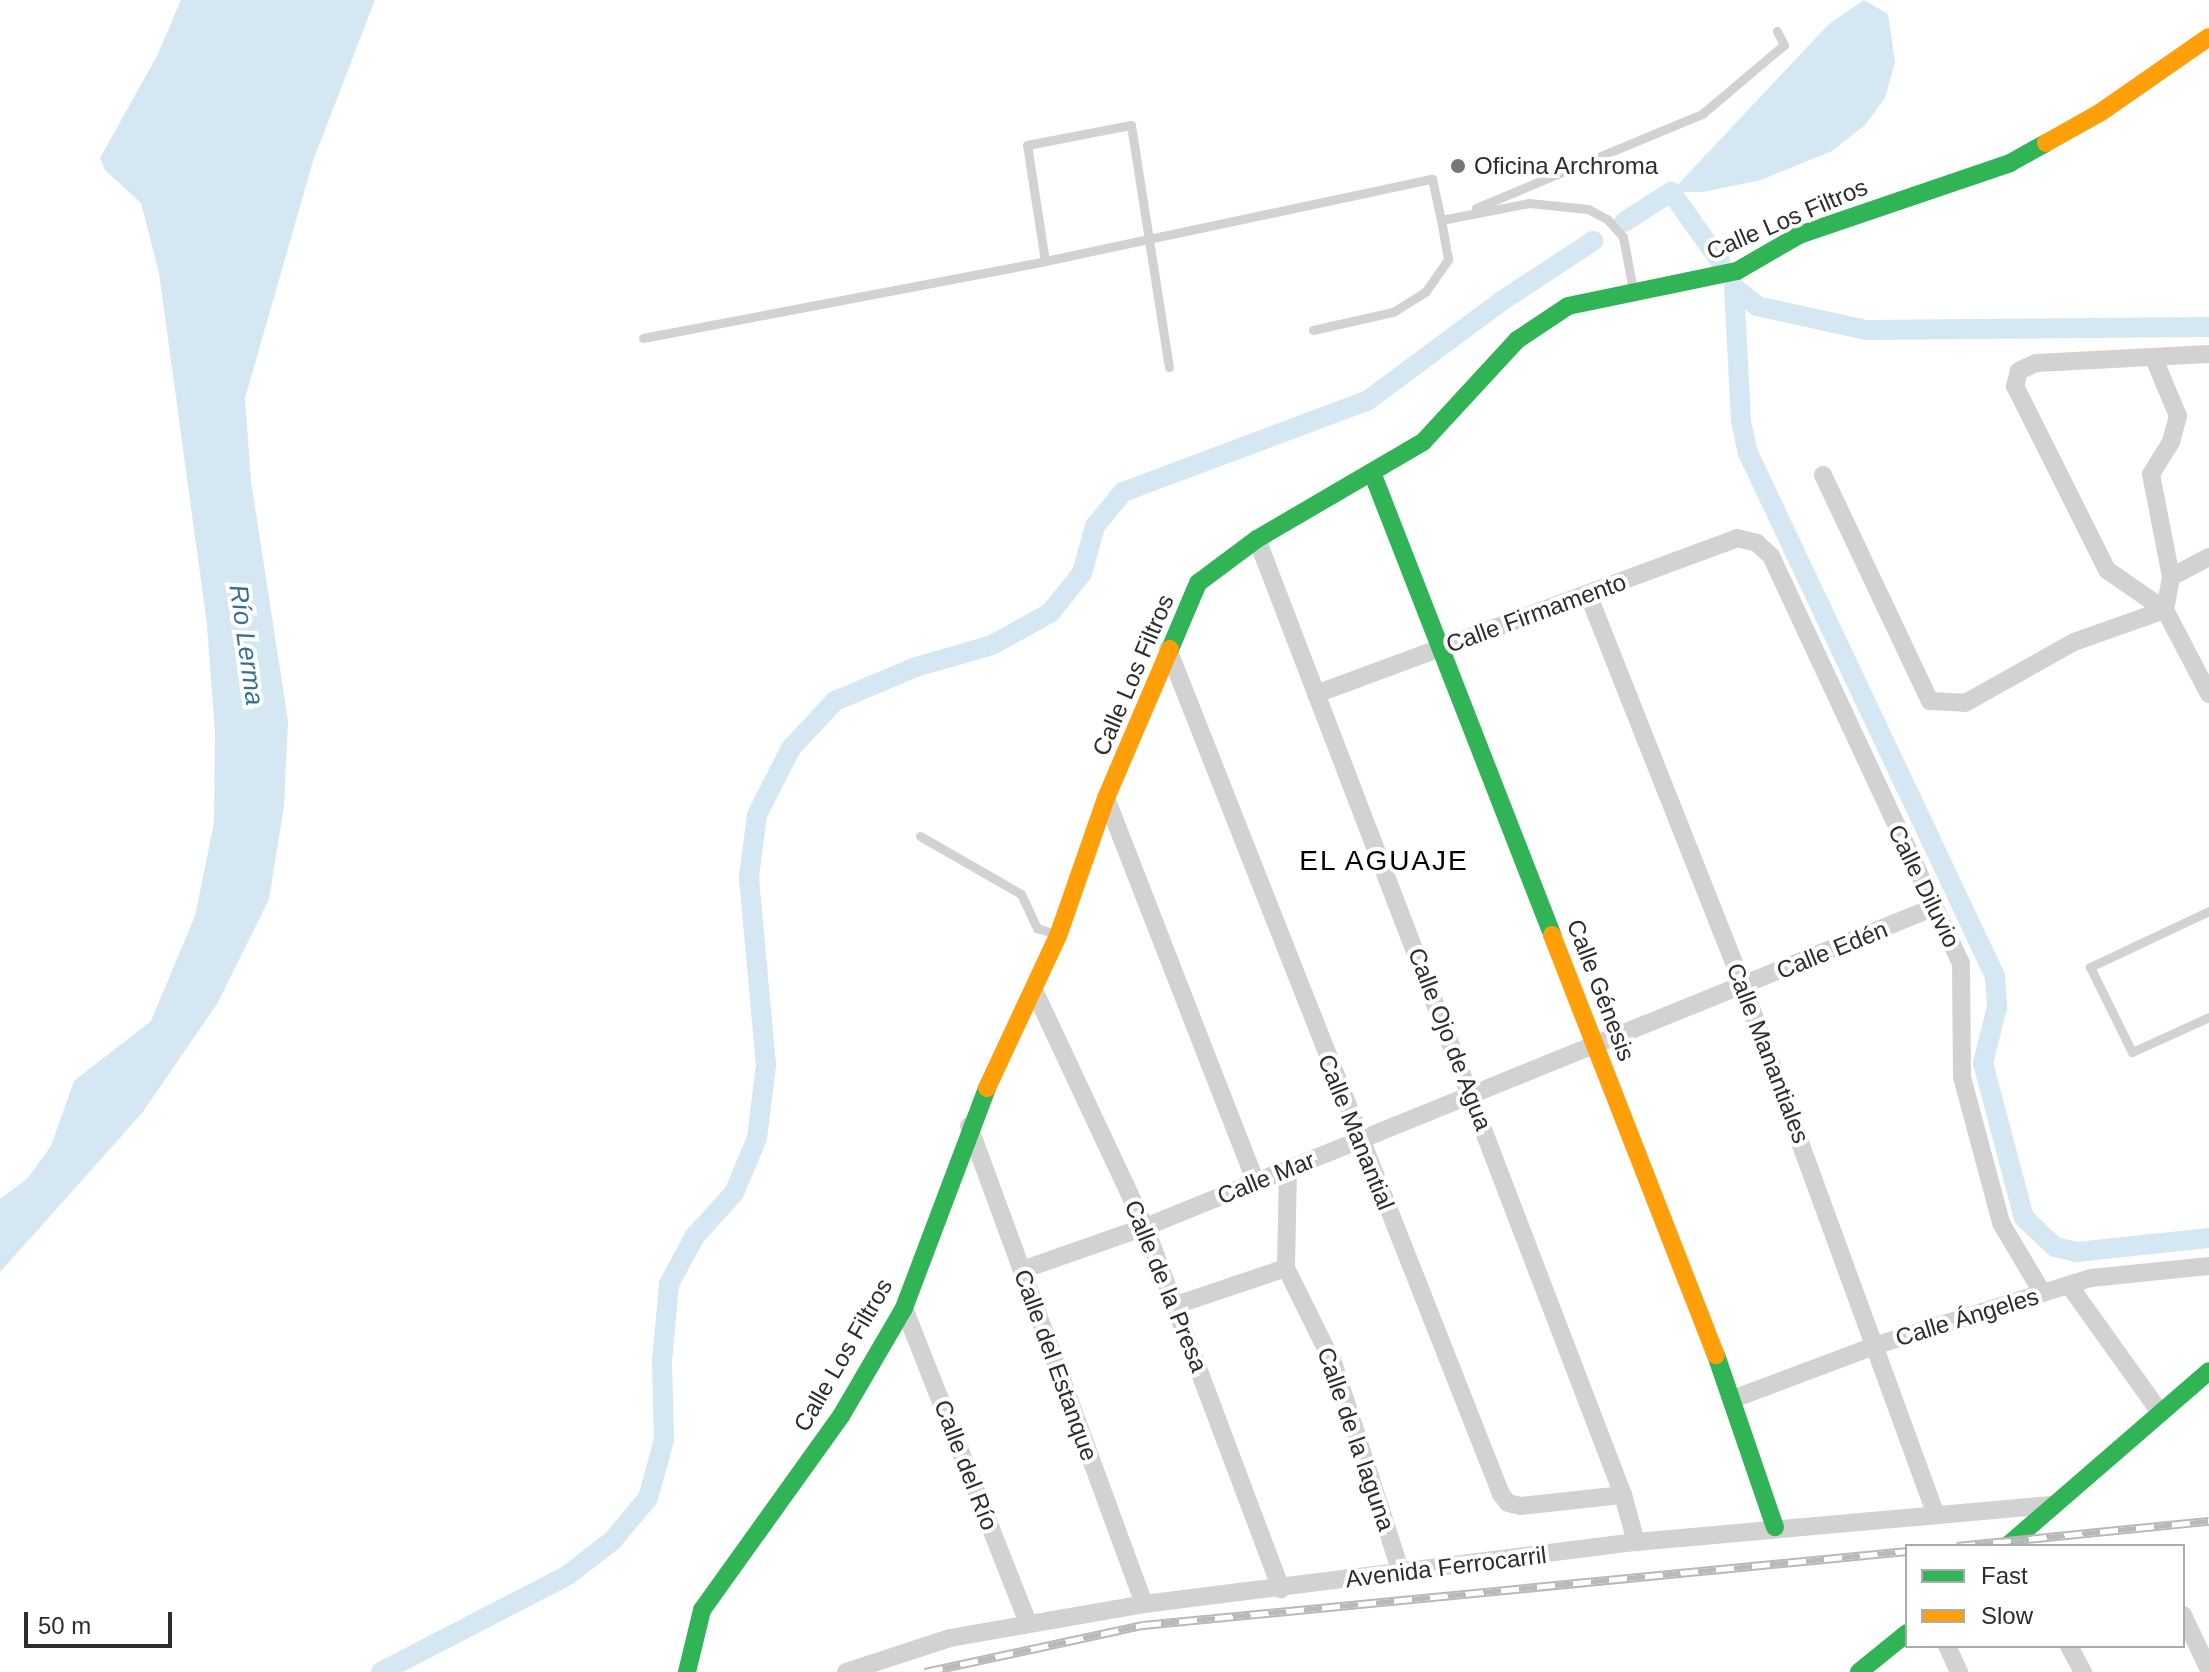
<!DOCTYPE html>
<html>
<head>
<meta charset="utf-8">
<style>
  body { margin:0 }
  #map { position:relative; width:2209px; height:1672px; overflow:hidden; background:#fff; font-family:Arial,sans-serif }
  div>[style] { position:absolute }
  [style*='--x'] { left:calc(var(--x)*1px); top:calc(var(--y)*1px); width:calc(var(--w)*1px); rotate:calc(var(--a)*1deg) }
  .water>* { inset:0; background:#d4e7f3 }
  .canal>* { height:20px; margin:-10px; padding:0 10px; transform-origin:10px; border-radius:10px; background:#d4e7f3 }
  .lane>* { height:9px; margin:-4.5px; padding:0 4.5px; transform-origin:4.5px; border-radius:4.5px; background:#d2d2d2 }
  .street>* { height:18px; margin:-9px; padding:0 9px; transform-origin:9px; border-radius:9px; background:#d2d2d2 }
  .fast>* { height:18px; margin:-9px; padding:0 9px; transform-origin:9px; border-radius:9px; background:#30b455 }
  .slow>* { height:18px; margin:-9px; padding:0 9px; transform-origin:9px; border-radius:9px; background:#ff9f0a }
  .rail>* { height:9px; margin-top:-4.5px; transform-origin:0; background:repeating-linear-gradient(90deg,#fff 0 18px,#b9b9b9 0 36px); box-sizing:border-box; border-block:2px solid #b9b9b9 }
  .dots>* { width:22px; height:22px; translate:-50% -50%; box-sizing:border-box; border:4px solid #fff; border-radius:50% }
  span { translate:-50% -50%; white-space:nowrap; text-align:center; line-height:1.15; -webkit-text-stroke:8px #fff; paint-order:stroke }
  .poi-label { font-size:24px; color:#2d2d2d }
  .left { translate:0 -50%; text-align:left }
  .street-label { font-size:24px; color:#2d2d2d }
  .water-label { font-size:26px; color:#336e96; font-style:italic }
  .quarter-label { font-size:28px; color:#000; letter-spacing:2px }
  .legend { position:absolute; left:1905px; top:1544px; width:280px; height:104px; box-sizing:border-box; background:#fff; border:2px solid #ababab; margin:0; padding:10px 14px; list-style:none; font-size:24px; color:#2d2d2d }
  .legend li { display:flex; align-items:center; gap:16px; height:40px }
  .legend b { width:40px; border:2px solid #ababab }
  .scale { position:absolute; left:24px; top:1612px; width:148px; height:36px; box-sizing:border-box; border:4px solid #2d2d2d; border-top:0; padding-left:10px; font-size:24px; line-height:28px; white-space:nowrap; color:#2d2d2d; -webkit-text-stroke:6px #fff; paint-order:stroke }
</style>
</head>
<body>
<div id="map">
  <div class="water">
    <div style="clip-path:polygon(181px 0,375px 0,313px 161px,245px 398px,251px 481px,288px 721px,284px 806px,269px 899px,217px 1004px,142px 1113px,0 1272px,0 1199px,27px 1179px,51px 1146px,74px 1081px,151px 1021px,195px 916px,214px 823px,215px 732px,207px 625px,159px 273px,141px 203px,105px 170px,100px 158px,157px 56px)"></div>
    <div style="clip-path:polygon(1864px 0,1888px 14px,1895px 62px,1885px 98px,1865px 125px,1832px 151px,1761px 180px,1703px 192px,1671px 192px,1829px 24px)"></div>
  </div>
  <div class="canal">
    <div style="--x:1624;--y:222;--w:56;--a:-32.6"></div>
    <div style="--x:1671;--y:192;--w:85;--a:54.6"></div>
    <div style="--x:1734;--y:287;--w:134;--a:87"></div>
    <div style="--x:1741;--y:421;--w:33;--a:78"></div>
    <div style="--x:1748;--y:453;--w:578;--a:64.72"></div>
    <div style="--x:1995;--y:976;--w:31;--a:86"></div>
    <div style="--x:1997;--y:1007;--w:58;--a:104"></div>
    <div style="--x:1983;--y:1063;--w:160;--a:75.2"></div>
    <div style="--x:2024;--y:1218;--w:42;--a:43.1"></div>
    <div style="--x:2055;--y:1247;--w:23;--a:13"></div>
    <div style="--x:2077;--y:1252;--w:133;--a:-6.1"></div>
    <div style="--x:1735;--y:288;--w:28;--a:39"></div>
    <div style="--x:1757;--y:306;--w:112;--a:12.4"></div>
    <div style="--x:1866;--y:330;--w:343;--a:-0.5"></div>
    <div style="--x:381;--y:1672;--w:211;--a:-27.4"></div>
    <div style="--x:568;--y:1575;--w:56;--a:-37.7"></div>
    <div style="--x:612;--y:1541;--w:56;--a:-50.1"></div>
    <div style="--x:648;--y:1498;--w:60;--a:-74.6"></div>
    <div style="--x:664;--y:1440;--w:79;--a:-91.5"></div>
    <div style="--x:662;--y:1361;--w:77;--a:-84.8"></div>
    <div style="--x:669;--y:1284;--w:55;--a:-61.6"></div>
    <div style="--x:695;--y:1236;--w:58;--a:-47.8"></div>
    <div style="--x:734;--y:1193;--w:60;--a:-67.3"></div>
    <div style="--x:757;--y:1138;--w:74;--a:-83"></div>
    <div style="--x:766;--y:1065;--w:189;--a:-95.2"></div>
    <div style="--x:749;--y:877;--w:63;--a:-82.6"></div>
    <div style="--x:757;--y:815;--w:75;--a:-63.1"></div>
    <div style="--x:791;--y:748;--w:64;--a:-46.9"></div>
    <div style="--x:835;--y:701;--w:88;--a:-22.8"></div>
    <div style="--x:916;--y:667;--w:79;--a:-16.1"></div>
    <div style="--x:992;--y:645;--w:66;--a:-28.9"></div>
    <div style="--x:1050;--y:613;--w:51;--a:-51.3"></div>
    <div style="--x:1082;--y:573;--w:49;--a:-74.5"></div>
    <div style="--x:1095;--y:526;--w:44;--a:-50.5"></div>
    <div style="--x:1123;--y:492;--w:260;--a:-20.5"></div>
    <div style="--x:1367;--y:401;--w:169;--a:-36.6"></div>
    <div style="--x:1503;--y:300;--w:108;--a:-33.2"></div>
  </div>
  <div class="lane">
    <div style="--x:1476;--y:208;--w:245;--a:-22.6"></div>
    <div style="--x:1702;--y:114;--w:107;--a:-40.1"></div>
    <div style="--x:1784;--y:45;--w:16;--a:-117"></div>
    <div style="--x:1045;--y:261;--w:117;--a:-98.8"></div>
    <div style="--x:1027;--y:145;--w:106;--a:-10.9"></div>
    <div style="--x:1131;--y:125;--w:245;--a:81.1"></div>
    <div style="--x:1313;--y:330;--w:82;--a:-12.7"></div>
    <div style="--x:1393;--y:312;--w:39;--a:-32"></div>
    <div style="--x:1426;--y:291;--w:39;--a:-55"></div>
    <div style="--x:1448;--y:259;--w:40;--a:-100"></div>
    <div style="--x:643;--y:338;--w:409;--a:-10.8"></div>
    <div style="--x:1045;--y:261;--w:396;--a:-12"></div>
    <div style="--x:1432;--y:179;--w:42;--a:77.6"></div>
    <div style="--x:1441;--y:220;--w:90;--a:-10.9"></div>
    <div style="--x:1529;--y:203;--w:59;--a:5.8"></div>
    <div style="--x:1588;--y:209;--w:21;--a:28"></div>
    <div style="--x:1607;--y:219;--w:24;--a:48"></div>
    <div style="--x:1623;--y:237;--w:54;--a:79.3"></div>
    <div style="--x:920;--y:836;--w:116;--a:29.9"></div>
    <div style="--x:1021;--y:894;--w:38;--a:65"></div>
    <div style="--x:1037;--y:928;--w:19;--a:18"></div>
    <div style="--x:2209;--y:911;--w:132;--a:154.8"></div>
    <div style="--x:2090;--y:967;--w:95;--a:63.7"></div>
    <div style="--x:2132;--y:1052;--w:85;--a:-24.4"></div>
  </div>
  <div class="street">
    <div style="--x:2209;--y:354;--w:173;--a:177"></div>
    <div style="--x:2036;--y:363;--w:19;--a:155"></div>
    <div style="--x:2019;--y:371;--w:16;--a:105"></div>
    <div style="--x:2015;--y:386;--w:206;--a:63.4"></div>
    <div style="--x:2107;--y:570;--w:70;--a:34.6"></div>
    <div style="--x:2165;--y:610;--w:95;--a:62.4"></div>
    <div style="--x:2155;--y:361;--w:60;--a:67.3"></div>
    <div style="--x:2178;--y:416;--w:27;--a:105"></div>
    <div style="--x:2171;--y:442;--w:38;--a:122"></div>
    <div style="--x:2151;--y:474;--w:105;--a:79"></div>
    <div style="--x:2171;--y:577;--w:34;--a:100"></div>
    <div style="--x:1823;--y:475;--w:250;--a:64.7"></div>
    <div style="--x:1930;--y:701;--w:35;--a:3"></div>
    <div style="--x:1965;--y:703;--w:125;--a:-29.2"></div>
    <div style="--x:2074;--y:642;--w:96;--a:-19.4"></div>
    <div style="--x:1257;--y:539;--w:1024;--a:69.05"></div>
    <div style="--x:1623;--y:1495;--w:49;--a:74.5"></div>
    <div style="--x:2171;--y:577;--w:43;--a:-27.8"></div>
    <div style="--x:1588;--y:594;--w:422;--a:68.4"></div>
    <div style="--x:1743;--y:986;--w:563;--a:69.96"></div>
    <div style="--x:1168;--y:649;--w:908;--a:68.49"></div>
    <div style="--x:1501;--y:1494;--w:11;--a:52"></div>
    <div style="--x:1508;--y:1503;--w:13;--a:13"></div>
    <div style="--x:1521;--y:1506;--w:103;--a:-6.2"></div>
    <div style="--x:1316;--y:694;--w:449;--a:-20.3"></div>
    <div style="--x:1737;--y:538;--w:21;--a:14"></div>
    <div style="--x:1757;--y:543;--w:19;--a:43"></div>
    <div style="--x:1771;--y:556;--w:449;--a:65"></div>
    <div style="--x:1961;--y:963;--w:114;--a:89.5"></div>
    <div style="--x:1962;--y:1077;--w:151;--a:75"></div>
    <div style="--x:2001;--y:1223;--w:80;--a:59.3"></div>
    <div style="--x:1106;--y:798;--w:412;--a:68.7"></div>
    <div style="--x:1034;--y:990;--w:262;--a:64.9"></div>
    <div style="--x:1145;--y:1227;--w:387;--a:69.4"></div>
    <div style="--x:969;--y:1126;--w:509;--a:69.89"></div>
    <div style="--x:1288;--y:1169;--w:99;--a:91.2"></div>
    <div style="--x:1286;--y:1268;--w:108;--a:63.7"></div>
    <div style="--x:1334;--y:1365;--w:218;--a:72.1"></div>
    <div style="--x:1022;--y:1270;--w:130;--a:-19.3"></div>
    <div style="--x:1145;--y:1227;--w:849;--a:-22.06"></div>
    <div style="--x:2071;--y:1288;--w:151;--a:54.4"></div>
    <div style="--x:1176;--y:1305;--w:116;--a:-18.6"></div>
    <div style="--x:904;--y:1308;--w:338;--a:68.5"></div>
    <div style="--x:1733;--y:1399;--w:154;--a:-20.6"></div>
    <div style="--x:1877;--y:1345;--w:224;--a:-17.4"></div>
    <div style="--x:2091;--y:1278;--w:119;--a:-5.8"></div>
    <div style="--x:2183;--y:1615;--w:61;--a:64.7"></div>
    <div style="--x:1947;--y:1646;--w:29;--a:65"></div>
    <div style="--x:2069;--y:1646;--w:30;--a:62"></div>
    <div style="--x:846;--y:1672;--w:109;--a:-18.1"></div>
    <div style="--x:950;--y:1638;--w:197;--a:-9.9"></div>
    <div style="--x:1144;--y:1604;--w:496;--a:-7.2"></div>
    <div style="--x:1636;--y:1542;--w:420;--a:-5.1"></div>
  </div>
  <div class="fast">
    <div style="--x:1373;--y:475;--w:494;--a:68.7"></div>
    <div style="--x:1170;--y:649;--w:72;--a:-67"></div>
    <div style="--x:1198;--y:583;--w:74;--a:-36.7"></div>
    <div style="--x:1257;--y:539;--w:192;--a:-30.3"></div>
    <div style="--x:1423;--y:442;--w:139;--a:-47.3"></div>
    <div style="--x:1517;--y:340;--w:61;--a:-33.7"></div>
    <div style="--x:1568;--y:306;--w:173;--a:-11.7"></div>
    <div style="--x:1737;--y:271;--w:72;--a:-30.1"></div>
    <div style="--x:1799;--y:235;--w:223;--a:-18.8"></div>
    <div style="--x:2010;--y:163;--w:41;--a:-29.1"></div>
    <div style="--x:1716;--y:1355;--w:182;--a:71.1"></div>
    <div style="--x:2007;--y:1546;--w:267;--a:-40.9"></div>
    <div style="--x:687;--y:1672;--w:64;--a:-76.4"></div>
    <div style="--x:702;--y:1610;--w:239;--a:-54.4"></div>
    <div style="--x:841;--y:1416;--w:125;--a:-59.7"></div>
    <div style="--x:904;--y:1308;--w:235;--a:-69.3"></div>
    <div style="--x:1859;--y:1672;--w:62;--a:-39.1"></div>
  </div>
  <div class="slow">
    <div style="--x:2046;--y:143;--w:63;--a:-29.4"></div>
    <div style="--x:2101;--y:112;--w:131;--a:-34.8"></div>
    <div style="--x:1552;--y:935;--w:451;--a:68.7"></div>
    <div style="--x:987;--y:1088;--w:168;--a:-65"></div>
    <div style="--x:1058;--y:936;--w:146;--a:-70.8"></div>
    <div style="--x:1106;--y:798;--w:162;--a:-66.8"></div>
  </div>
  <div class="rail">
    <div style="--x:1957;--y:1546;--w:253;--a:-5.7"></div>
    <div style="--x:925;--y:1672;--w:223;--a:-12.2"></div>
    <div style="--x:1143;--y:1625;--w:768;--a:-5.53"></div>
  </div>
  <div class="dots">
    <div style="left:1458px;top:166px;background:#767676"></div>
  </div>
  <div class="poi-label">
    <span class="left" style="left:1474px;top:166px">Oficina Archroma</span>
  </div>
  <div class="street-label">
    <span style="left:1787px;top:219px;rotate:-23deg">Calle Los Filtros</span>
    <span style="left:1536px;top:613px;rotate:-20deg">Calle Firmamento</span>
    <span style="left:1133px;top:675px;rotate:-67deg">Calle Los Filtros</span>
    <span style="left:1924px;top:886px;rotate:64deg">Calle Diluvio</span>
    <span style="left:1832px;top:950px;rotate:-22deg">Calle Edén</span>
    <span style="left:1601px;top:990px;rotate:69deg">Calle Génesis</span>
    <span style="left:1450px;top:1039px;rotate:69deg">Calle Ojo de Agua</span>
    <span style="left:1768px;top:1053px;rotate:69deg">Calle Manantiales</span>
    <span style="left:1356px;top:1132px;rotate:68deg">Calle Manantial</span>
    <span style="left:1266px;top:1178px;rotate:-22deg">Calle Mar</span>
    <span style="left:1166px;top:1286px;rotate:68deg">Calle de la Presa</span>
    <span style="left:1967px;top:1317px;rotate:-17deg">Calle Ángeles</span>
    <span style="left:843px;top:1355px;rotate:-60deg">Calle Los Filtros</span>
    <span style="left:1056px;top:1365px;rotate:70deg">Calle del Estanque</span>
    <span style="left:1356px;top:1439px;rotate:71deg">Calle de la laguna</span>
    <span style="left:966px;top:1465px;rotate:69deg">Calle del Río</span>
    <span style="left:1446px;top:1567px;rotate:-7deg">Avenida Ferrocarril</span>
  </div>
  <div class="water-label">
    <span style="left:246px;top:645px;rotate:82deg">Río Lerma</span>
  </div>
  <div class="quarter-label">
    <span style="left:1384px;top:861px">EL AGUAJE</span>
  </div>
  <ul class="legend">
  <li><b style="height:10px;background:#30b455"></b>Fast</li>
  <li><b style="height:10px;background:#ff9f0a"></b>Slow</li>
  </ul>
  <div class="scale">50 m</div>
</div>
</body>
</html>
